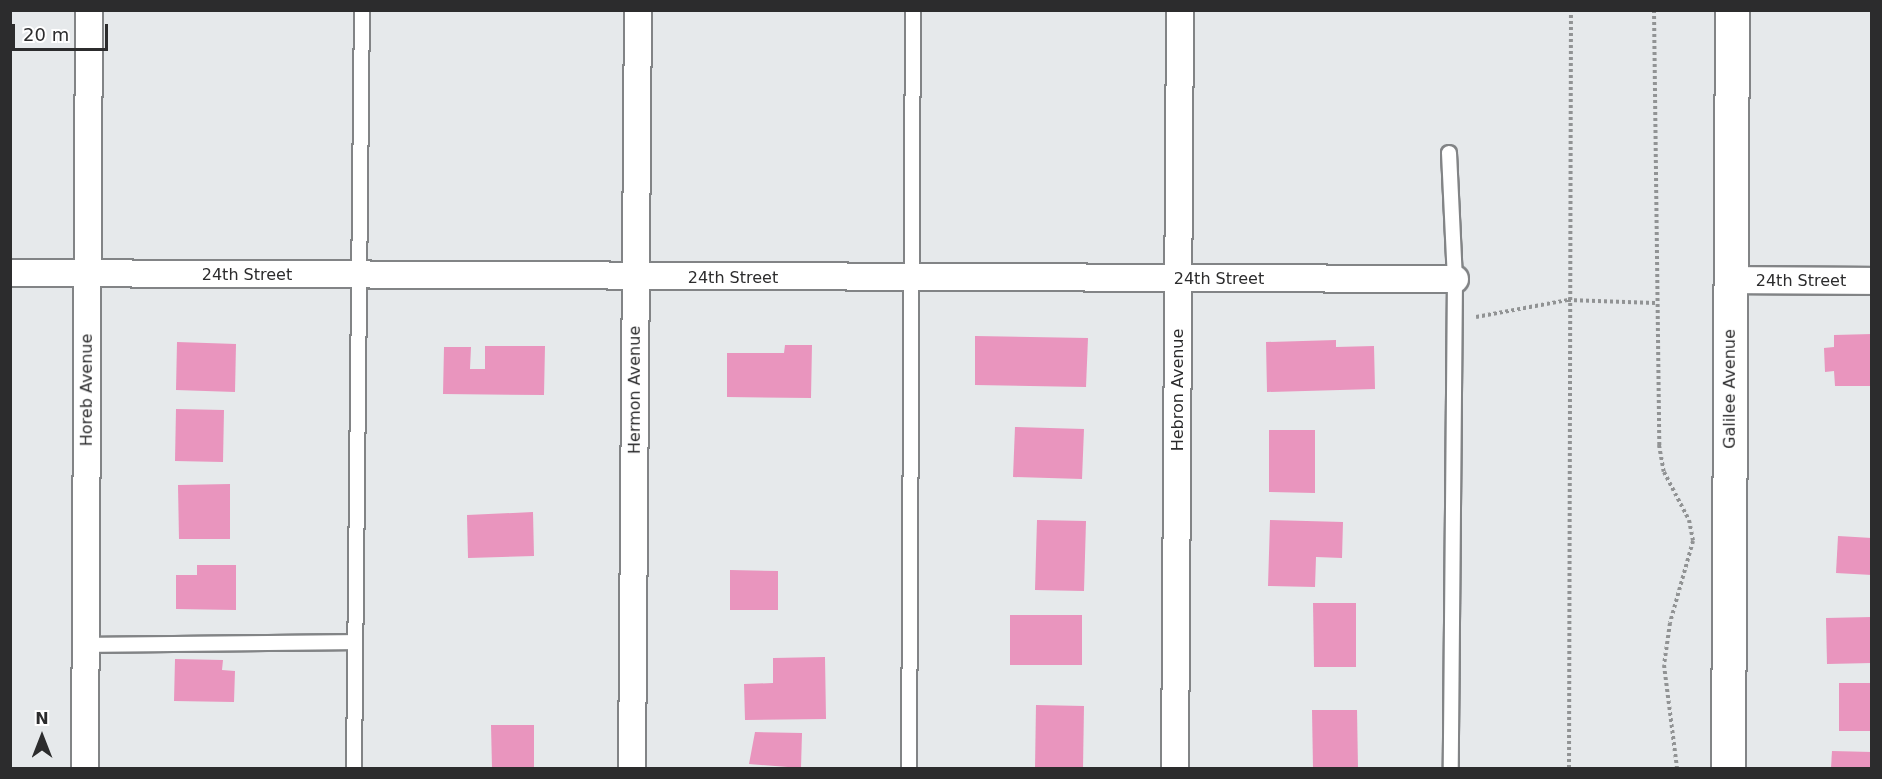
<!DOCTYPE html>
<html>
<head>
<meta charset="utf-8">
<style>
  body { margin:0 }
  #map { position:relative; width:1882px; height:779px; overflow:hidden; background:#e6e9eb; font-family:"DejaVu Sans",sans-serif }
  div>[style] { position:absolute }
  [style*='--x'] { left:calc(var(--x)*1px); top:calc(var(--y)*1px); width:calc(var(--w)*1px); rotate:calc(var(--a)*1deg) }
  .building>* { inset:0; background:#e995be }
  .path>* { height:4px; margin-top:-2px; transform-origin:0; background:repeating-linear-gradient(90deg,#919394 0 3px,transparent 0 6px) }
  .roads { filter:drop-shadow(2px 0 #828486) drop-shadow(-2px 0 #828486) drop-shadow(0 2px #828486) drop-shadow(0 -2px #828486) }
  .service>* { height:14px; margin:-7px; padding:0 7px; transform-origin:7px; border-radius:7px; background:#fff }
  .minor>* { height:26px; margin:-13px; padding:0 13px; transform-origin:13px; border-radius:13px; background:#fff }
  .tertiary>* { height:33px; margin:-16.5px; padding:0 16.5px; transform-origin:16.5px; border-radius:16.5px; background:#fff }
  span { translate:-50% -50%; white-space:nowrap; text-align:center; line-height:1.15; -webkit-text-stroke:4.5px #fff; paint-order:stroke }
  .street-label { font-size:16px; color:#2c2c2d }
  .frame { position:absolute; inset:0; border:12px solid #2c2c2d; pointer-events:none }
  .north { position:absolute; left:12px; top:707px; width:60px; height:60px; -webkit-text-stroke:4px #fff; paint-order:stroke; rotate:0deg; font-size:16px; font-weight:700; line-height:24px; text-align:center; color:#2c2c2d }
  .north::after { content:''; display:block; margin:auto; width:21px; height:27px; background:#2c2c2d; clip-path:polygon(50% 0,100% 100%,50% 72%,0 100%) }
  .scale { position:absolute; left:12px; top:24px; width:96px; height:27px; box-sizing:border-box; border:3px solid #2c2c2d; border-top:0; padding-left:8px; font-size:18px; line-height:21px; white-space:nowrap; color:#2c2c2d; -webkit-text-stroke:4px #fff; paint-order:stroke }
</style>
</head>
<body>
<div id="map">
  <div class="building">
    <div style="clip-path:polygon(1872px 334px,1872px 386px,1835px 386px,1834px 371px,1825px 372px,1824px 348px,1834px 347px,1834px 335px)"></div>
    <div style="clip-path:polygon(975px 336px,1088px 338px,1086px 387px,975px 385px)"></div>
    <div style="clip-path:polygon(1336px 340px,1336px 347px,1374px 346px,1375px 389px,1267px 392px,1266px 342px)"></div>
    <div style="clip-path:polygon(177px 342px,236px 344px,235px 392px,176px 390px)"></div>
    <div style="clip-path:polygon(785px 345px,812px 345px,811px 398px,727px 397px,727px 353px,784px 353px)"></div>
    <div style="clip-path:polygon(485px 346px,545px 346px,544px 395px,443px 394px,444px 347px,471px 347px,470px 369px,485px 369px)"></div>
    <div style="clip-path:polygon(176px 409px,224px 410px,223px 462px,175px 461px)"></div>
    <div style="clip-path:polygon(1015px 427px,1084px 429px,1082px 479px,1013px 477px)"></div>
    <div style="clip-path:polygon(1269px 430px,1315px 430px,1315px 493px,1269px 492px)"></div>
    <div style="clip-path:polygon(230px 484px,230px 539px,179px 539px,178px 485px)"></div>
    <div style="clip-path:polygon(533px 512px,534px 556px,468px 558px,467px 515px)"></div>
    <div style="clip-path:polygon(1037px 520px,1086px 521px,1084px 591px,1035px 590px)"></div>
    <div style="clip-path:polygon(1270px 520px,1343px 522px,1342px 558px,1316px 557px,1315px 587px,1268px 586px)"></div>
    <div style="clip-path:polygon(1838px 536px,1872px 538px,1872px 575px,1836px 573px)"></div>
    <div style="clip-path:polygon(197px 565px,236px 565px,236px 610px,176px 609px,176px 575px,197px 575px)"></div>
    <div style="clip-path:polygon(730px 570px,778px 571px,778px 610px,730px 610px)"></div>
    <div style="clip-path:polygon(1313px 603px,1356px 603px,1356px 667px,1314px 667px)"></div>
    <div style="clip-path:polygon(1010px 615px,1082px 615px,1082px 665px,1010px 665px)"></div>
    <div style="clip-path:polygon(1872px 617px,1872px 663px,1827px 664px,1826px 618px)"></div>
    <div style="clip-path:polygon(825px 657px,826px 719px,745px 720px,744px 684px,773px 683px,773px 658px)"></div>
    <div style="clip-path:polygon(175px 659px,223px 660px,222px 670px,235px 671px,234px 702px,174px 701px)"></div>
    <div style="clip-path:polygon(1839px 683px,1872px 683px,1872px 731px,1839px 731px)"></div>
    <div style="clip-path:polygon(1036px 705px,1084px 706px,1083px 768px,1035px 768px)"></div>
    <div style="clip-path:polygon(1312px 710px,1357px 710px,1358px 768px,1313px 768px)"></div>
    <div style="clip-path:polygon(491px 725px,534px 725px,534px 768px,492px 768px)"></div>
    <div style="clip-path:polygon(755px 732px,802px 733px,801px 768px,749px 764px)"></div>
    <div style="clip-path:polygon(1832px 751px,1872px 752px,1872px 768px,1831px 768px)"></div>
  </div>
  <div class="path">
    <div style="--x:1654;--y:10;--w:435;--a:89.3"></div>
    <div style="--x:1659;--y:445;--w:27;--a:80"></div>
    <div style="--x:1664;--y:472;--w:54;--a:62.5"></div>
    <div style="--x:1689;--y:520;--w:21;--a:79"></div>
    <div style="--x:1693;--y:541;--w:85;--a:105.7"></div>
    <div style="--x:1670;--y:623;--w:42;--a:98.1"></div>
    <div style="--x:1664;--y:665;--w:104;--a:82.8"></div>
    <div style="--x:1476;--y:317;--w:94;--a:-10.5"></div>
    <div style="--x:1568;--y:300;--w:87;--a:2"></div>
    <div style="--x:1569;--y:768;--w:758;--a:-89.85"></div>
  </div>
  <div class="roads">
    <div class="service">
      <div style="--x:1449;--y:153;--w:126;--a:87.3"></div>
      <div style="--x:1455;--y:279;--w:489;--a:90.5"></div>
      <div style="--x:86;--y:645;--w:269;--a:-0.6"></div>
      <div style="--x:354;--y:768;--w:758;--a:-89.4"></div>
      <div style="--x:909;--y:768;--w:758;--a:-89.7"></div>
    </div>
    <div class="minor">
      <div style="--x:10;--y:273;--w:1445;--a:0.24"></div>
      <div style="--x:1730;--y:280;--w:142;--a:0.4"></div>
      <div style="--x:85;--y:768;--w:758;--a:-89.7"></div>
      <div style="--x:632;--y:768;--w:758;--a:-89.55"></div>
      <div style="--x:1175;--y:768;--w:758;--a:-89.62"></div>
    </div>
    <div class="tertiary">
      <div style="--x:1728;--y:768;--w:758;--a:-89.7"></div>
    </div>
  </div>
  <div class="street-label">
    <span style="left:247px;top:275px">24th Street</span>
    <span style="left:733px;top:278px">24th Street</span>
    <span style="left:1219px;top:279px">24th Street</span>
    <span style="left:1801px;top:281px">24th Street</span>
    <span style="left:1730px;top:389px;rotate:-90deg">Galilee Avenue</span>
    <span style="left:87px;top:390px;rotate:-90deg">Horeb Avenue</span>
    <span style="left:635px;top:390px;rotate:-90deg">Hermon Avenue</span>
    <span style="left:1178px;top:390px;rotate:-90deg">Hebron Avenue</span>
  </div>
  <div class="frame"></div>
  <div class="north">N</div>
  <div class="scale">20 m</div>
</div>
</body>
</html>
